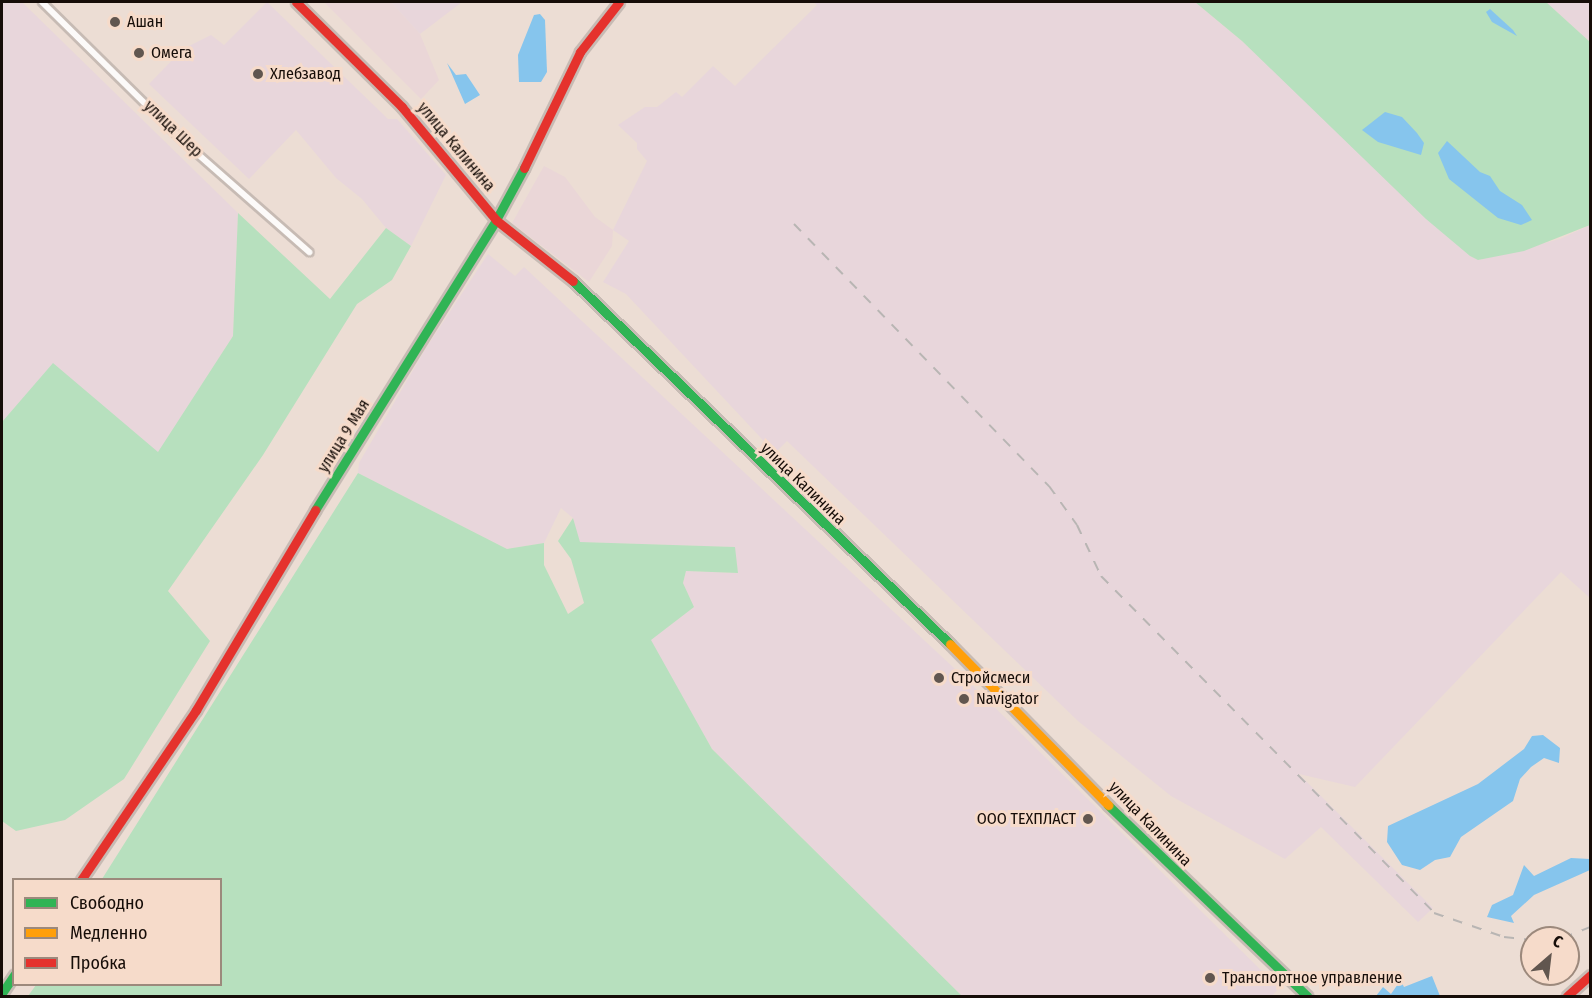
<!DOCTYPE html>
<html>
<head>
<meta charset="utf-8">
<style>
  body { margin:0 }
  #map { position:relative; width:1592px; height:998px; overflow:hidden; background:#ecddd4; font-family:"Fira Sans Condensed",sans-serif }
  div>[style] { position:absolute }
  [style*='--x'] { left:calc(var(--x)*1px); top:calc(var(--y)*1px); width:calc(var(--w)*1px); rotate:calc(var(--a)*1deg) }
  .commercial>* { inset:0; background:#ead6d7 }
  .industrial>* { inset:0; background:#e8d6db }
  .green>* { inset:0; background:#b7e0be }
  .water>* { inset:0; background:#86c5ed }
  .roads { filter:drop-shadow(2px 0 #c7bbb4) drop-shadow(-2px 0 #c7bbb4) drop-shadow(0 2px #c7bbb4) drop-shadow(0 -2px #c7bbb4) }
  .street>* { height:6px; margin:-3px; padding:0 3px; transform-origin:3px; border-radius:3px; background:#fcfaf9 }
  .fast>* { height:9px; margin:-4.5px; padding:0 4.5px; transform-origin:4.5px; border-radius:4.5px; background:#30b455 }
  .slow>* { height:9px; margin:-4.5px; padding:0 4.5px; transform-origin:4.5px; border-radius:4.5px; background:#ff9f0a }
  .jam>* { height:9px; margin:-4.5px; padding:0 4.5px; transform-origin:4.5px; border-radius:4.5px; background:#e5322d }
  .rail>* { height:2px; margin-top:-1px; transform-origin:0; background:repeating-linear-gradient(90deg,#b8b5b3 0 10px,transparent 0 20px) }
  .dots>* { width:16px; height:16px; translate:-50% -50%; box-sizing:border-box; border:3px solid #f6dbca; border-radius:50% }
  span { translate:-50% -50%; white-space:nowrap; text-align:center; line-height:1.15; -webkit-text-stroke:6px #f6dbca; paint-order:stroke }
  .poi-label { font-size:16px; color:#160d08 }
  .left { translate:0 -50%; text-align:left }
  .right { translate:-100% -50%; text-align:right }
  .street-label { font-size:16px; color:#160d08 }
  .frame { position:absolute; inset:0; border:3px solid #160d08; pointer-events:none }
  .legend { position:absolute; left:12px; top:878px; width:210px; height:108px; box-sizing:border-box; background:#f6dbca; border:2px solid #9c897c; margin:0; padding:8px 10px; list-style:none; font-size:18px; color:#160d08 }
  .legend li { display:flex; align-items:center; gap:12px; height:30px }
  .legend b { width:30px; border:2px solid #9c897c }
  .north { position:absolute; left:1520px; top:926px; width:60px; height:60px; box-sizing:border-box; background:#f6dbca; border:2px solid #9c897c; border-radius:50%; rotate:28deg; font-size:16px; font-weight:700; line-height:24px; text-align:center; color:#160d08 }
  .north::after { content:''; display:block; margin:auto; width:21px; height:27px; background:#61564f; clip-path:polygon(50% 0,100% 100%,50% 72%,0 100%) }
</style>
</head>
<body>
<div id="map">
  <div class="commercial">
    <div style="clip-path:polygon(324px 2px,391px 2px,420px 34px,439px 80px,421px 99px)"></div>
    <div style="clip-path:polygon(544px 166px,565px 177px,595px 217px,613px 230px,612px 246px,589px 282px,512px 223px)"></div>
  </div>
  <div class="industrial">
    <div style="clip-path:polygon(2px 2px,22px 2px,238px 213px,233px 336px,158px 453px,53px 364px,2px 422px)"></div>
    <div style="clip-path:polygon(267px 2px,388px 119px,397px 119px,446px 175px,411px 246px,386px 228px,362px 199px,336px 178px,296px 130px,249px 179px,149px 84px,183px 49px,211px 35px,224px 45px)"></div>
    <div style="clip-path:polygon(391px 2px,462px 2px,420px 34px)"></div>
    <div style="clip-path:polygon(813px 2px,1195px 2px,1242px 41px,1470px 256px,1479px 260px,1560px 239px,1590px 225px,1590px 598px,1561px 572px,1355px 787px,1299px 774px,1433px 908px,1418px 922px,1321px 827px,1285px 859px,1171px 796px,1078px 721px,787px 441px,775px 453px,626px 294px,603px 282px,629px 241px,613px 230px,647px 161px,637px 149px,637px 143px,618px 125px,645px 107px,657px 107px,676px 92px,682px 97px,713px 66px,735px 86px,817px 5px)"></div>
    <div style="clip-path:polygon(1546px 2px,1590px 2px,1590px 42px)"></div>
    <div style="clip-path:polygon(488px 254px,515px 276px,524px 267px,969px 682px,1279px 988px,1272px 996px,962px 996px,712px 749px,650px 640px,694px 607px,683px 583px,686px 571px,738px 573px,734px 547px,579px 542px,573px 518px,561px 508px,544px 543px,507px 549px,358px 473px,359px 463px,426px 348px)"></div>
  </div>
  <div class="green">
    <div style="clip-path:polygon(1195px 2px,1546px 2px,1590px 42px,1590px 225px,1524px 251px,1478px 260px,1470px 256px,1426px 219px,1242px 41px)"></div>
    <div style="clip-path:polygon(238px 213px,330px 299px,386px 228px,411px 246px,392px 280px,357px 304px,263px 455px,168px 591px,210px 641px,124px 779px,65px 820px,16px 831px,2px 821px,2px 422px,53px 363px,158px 452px,233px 336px)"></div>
    <div style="clip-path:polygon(358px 473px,507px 549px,544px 543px,544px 565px,568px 614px,584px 603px,571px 559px,558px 541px,573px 518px,580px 542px,735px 547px,738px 573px,686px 571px,683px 583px,694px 607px,651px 640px,712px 749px,962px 996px,28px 996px,36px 985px,220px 984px,220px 880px,102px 879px)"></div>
  </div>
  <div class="water">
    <div style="clip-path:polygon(1490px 9px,1513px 30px,1517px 36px,1492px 22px,1486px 12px)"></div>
    <div style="clip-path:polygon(540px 14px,545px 20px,547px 72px,541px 82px,519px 82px,518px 55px,534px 15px)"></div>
    <div style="clip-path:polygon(447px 63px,456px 75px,466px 74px,480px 95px,465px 104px)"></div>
    <div style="clip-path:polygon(1385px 112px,1402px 117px,1417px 133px,1424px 143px,1421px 155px,1378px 142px,1362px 130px)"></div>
    <div style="clip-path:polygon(1447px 141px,1480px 172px,1490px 176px,1500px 191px,1522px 205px,1532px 220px,1521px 225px,1498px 218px,1449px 179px,1438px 153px)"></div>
    <div style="clip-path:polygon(1543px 735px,1560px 748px,1559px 763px,1544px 758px,1531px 767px,1520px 779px,1513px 801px,1461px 837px,1450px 857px,1435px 860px,1420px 870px,1402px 865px,1387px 842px,1388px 826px,1478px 784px,1524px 749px,1532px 736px)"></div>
    <div style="clip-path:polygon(1571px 858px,1590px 859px,1590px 870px,1534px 895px,1511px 916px,1514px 923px,1487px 917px,1492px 905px,1513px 895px,1524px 865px,1534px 876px)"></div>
    <div style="clip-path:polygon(1432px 976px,1440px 996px,1376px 996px,1383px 987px,1391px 994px,1398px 984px,1402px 983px,1404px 987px)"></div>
  </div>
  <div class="roads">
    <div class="street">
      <div style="--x:42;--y:2;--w:199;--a:44.6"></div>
      <div style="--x:184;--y:142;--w:167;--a:41.3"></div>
    </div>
    <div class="fast">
      <div style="--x:573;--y:281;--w:523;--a:43.92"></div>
      <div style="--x:315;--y:510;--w:342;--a:-58"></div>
      <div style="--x:496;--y:220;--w:59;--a:-61.7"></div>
      <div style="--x:1108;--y:805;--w:276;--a:43.8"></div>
      <div style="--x:2;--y:993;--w:22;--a:-56"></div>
    </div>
    <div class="slow">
      <div style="--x:950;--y:644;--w:226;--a:45.5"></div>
    </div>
    <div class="jam">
      <div style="--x:296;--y:2;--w:149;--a:44.7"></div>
      <div style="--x:402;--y:107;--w:147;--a:50.2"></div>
      <div style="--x:496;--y:220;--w:98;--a:38.4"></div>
      <div style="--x:524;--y:168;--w:129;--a:-64.2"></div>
      <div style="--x:580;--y:52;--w:63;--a:-52"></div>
      <div style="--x:81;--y:880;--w:205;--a:-55.9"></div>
      <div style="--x:196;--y:710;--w:233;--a:-59.2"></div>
      <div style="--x:1567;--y:996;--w:31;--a:-42"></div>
    </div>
  </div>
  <div class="rail">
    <div style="--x:794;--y:224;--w:366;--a:45.8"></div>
    <div style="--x:1049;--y:486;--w:48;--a:54.3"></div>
    <div style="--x:1077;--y:525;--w:56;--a:64.8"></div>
    <div style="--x:1101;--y:576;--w:474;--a:45.3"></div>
    <div style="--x:1434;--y:913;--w:74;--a:18.9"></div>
    <div style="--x:1504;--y:937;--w:28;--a:6"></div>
    <div style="--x:1563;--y:938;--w:29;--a:-22"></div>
  </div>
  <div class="dots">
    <div style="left:115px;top:22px;background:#61564f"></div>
    <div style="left:139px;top:53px;background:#61564f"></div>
    <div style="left:258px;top:74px;background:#61564f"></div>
    <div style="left:939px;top:678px;background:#61564f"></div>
    <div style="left:964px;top:699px;background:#61564f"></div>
    <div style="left:1088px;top:819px;background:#61564f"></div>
    <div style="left:1210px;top:978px;background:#61564f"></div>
  </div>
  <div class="poi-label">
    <span class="left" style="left:127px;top:22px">Ашан</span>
    <span class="left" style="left:151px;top:53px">Омега</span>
    <span class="left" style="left:270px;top:74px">Хлебзавод</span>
    <span class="left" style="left:951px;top:678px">Стройсмеси</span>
    <span class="left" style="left:976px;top:699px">Navigator</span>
    <span class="right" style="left:1076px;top:819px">ООО ТЕХПЛАСТ</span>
    <span class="left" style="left:1222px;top:978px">Транспортное управление</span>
  </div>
  <div class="street-label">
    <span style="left:173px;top:129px;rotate:44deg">улица Шер</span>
    <span style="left:456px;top:147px;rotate:50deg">улица Калинина</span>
    <span style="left:344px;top:436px;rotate:-58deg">улица 9 Мая</span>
    <span style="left:803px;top:484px;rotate:44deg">улица Калинина</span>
    <span style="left:1150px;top:824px;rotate:46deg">улица Калинина</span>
  </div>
  <div class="frame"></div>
  <ul class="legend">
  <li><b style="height:8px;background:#30b455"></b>Свободно</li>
  <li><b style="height:8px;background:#ff9f0a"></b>Медленно</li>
  <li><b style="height:8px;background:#e5322d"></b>Пробка</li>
  </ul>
  <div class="north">С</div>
</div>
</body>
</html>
